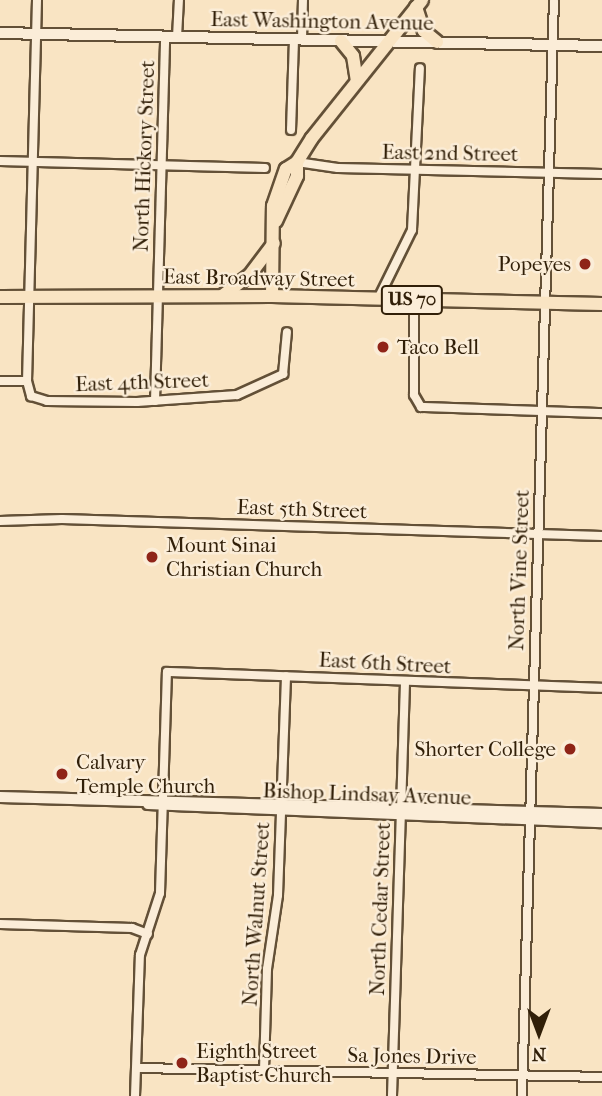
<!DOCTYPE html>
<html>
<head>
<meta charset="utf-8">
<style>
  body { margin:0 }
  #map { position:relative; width:602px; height:1096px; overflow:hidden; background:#f9e4c3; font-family:"IM FELL French Canon",serif }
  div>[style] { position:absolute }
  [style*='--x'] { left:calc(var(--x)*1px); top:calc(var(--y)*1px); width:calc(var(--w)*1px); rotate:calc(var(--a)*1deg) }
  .roads { filter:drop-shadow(2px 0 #635037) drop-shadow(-2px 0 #635037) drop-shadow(0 2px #635037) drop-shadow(0 -2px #635037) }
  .minor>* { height:8px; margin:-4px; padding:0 4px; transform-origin:4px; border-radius:4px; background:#fbedd8 }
  .tertiary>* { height:10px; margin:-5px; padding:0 5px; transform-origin:5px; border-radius:5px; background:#fbedd8 }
  .primary>* { height:12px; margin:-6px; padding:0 6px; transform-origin:6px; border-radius:6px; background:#f9e4c3 }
  .dots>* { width:19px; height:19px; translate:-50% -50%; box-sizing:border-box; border:4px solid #fbedd8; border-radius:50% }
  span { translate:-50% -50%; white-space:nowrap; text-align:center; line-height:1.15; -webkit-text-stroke:5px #fbedd8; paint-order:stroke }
  .shield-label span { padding:2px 5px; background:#fbedd8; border:2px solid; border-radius:5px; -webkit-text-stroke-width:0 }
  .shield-label { font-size:19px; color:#311f08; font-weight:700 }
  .street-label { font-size:21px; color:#311f08 }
  .poi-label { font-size:21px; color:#311f08 }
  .right { translate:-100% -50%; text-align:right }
  .left { translate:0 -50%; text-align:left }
  .north { position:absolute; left:504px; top:998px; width:70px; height:70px; -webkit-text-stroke:5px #fbedd8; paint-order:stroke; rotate:180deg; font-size:19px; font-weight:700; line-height:28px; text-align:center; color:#311f08 }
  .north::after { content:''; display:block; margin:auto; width:24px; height:32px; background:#311f08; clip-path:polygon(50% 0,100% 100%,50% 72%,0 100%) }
</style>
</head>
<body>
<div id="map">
  <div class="roads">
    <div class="minor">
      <div style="--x:37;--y:0;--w:381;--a:91.5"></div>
      <div style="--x:27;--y:381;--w:16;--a:75"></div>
      <div style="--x:31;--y:396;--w:17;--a:17"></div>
      <div style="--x:47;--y:401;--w:90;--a:0.6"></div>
      <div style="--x:137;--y:402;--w:100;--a:-4"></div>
      <div style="--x:237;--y:395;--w:51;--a:-24.5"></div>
      <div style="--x:283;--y:374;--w:42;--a:-84.6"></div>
      <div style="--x:177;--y:37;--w:37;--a:-87"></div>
      <div style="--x:302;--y:40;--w:40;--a:-88.6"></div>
      <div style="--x:291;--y:130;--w:90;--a:-88.1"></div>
      <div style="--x:0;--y:161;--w:265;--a:1.5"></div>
      <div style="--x:297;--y:162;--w:41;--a:8.3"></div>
      <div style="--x:338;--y:168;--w:264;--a:1.3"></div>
      <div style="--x:378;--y:299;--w:77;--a:-63.8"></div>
      <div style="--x:412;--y:230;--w:162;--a:-87.2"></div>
      <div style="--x:414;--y:300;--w:95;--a:90"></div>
      <div style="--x:414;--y:395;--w:14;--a:60"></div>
      <div style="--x:421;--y:407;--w:181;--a:1.9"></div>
      <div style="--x:0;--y:381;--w:27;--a:0"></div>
      <div style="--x:155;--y:401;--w:364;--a:-88.4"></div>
      <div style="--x:0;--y:521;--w:62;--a:-1.8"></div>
      <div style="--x:62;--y:519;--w:540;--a:1.8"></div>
      <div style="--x:0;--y:924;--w:132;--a:1.7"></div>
      <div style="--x:132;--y:928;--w:17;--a:21"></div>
      <div style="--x:137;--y:1068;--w:465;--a:1.1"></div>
      <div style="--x:264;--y:1070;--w:101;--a:-88.3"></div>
      <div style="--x:267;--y:969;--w:75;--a:-81.5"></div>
      <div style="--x:278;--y:895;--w:219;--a:-87.9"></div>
      <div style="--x:135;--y:1096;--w:141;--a:-88"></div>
      <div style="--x:140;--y:955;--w:65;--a:-72.1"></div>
      <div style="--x:160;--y:893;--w:221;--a:-88.2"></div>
      <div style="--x:167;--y:672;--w:435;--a:2.1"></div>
      <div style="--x:392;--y:1096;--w:414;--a:-88.2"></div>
      <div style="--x:522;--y:1096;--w:1096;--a:-88.33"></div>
    </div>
    <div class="tertiary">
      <div style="--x:0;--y:33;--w:602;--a:1.24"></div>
      <div style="--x:0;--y:797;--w:602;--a:1.62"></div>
      <div style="--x:148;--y:804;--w:454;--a:2.3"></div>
    </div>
    <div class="primary">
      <div style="--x:416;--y:7;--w:25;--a:72"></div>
      <div style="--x:424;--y:31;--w:17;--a:40"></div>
      <div style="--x:341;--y:41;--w:19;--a:51"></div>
      <div style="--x:353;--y:56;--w:25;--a:81"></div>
      <div style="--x:276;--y:221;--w:50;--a:-65"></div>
      <div style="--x:297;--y:176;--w:14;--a:-90"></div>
      <div style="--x:297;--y:162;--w:28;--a:-58"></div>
      <div style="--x:312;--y:138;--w:176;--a:-51.4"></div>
      <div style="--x:222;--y:296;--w:34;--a:-37"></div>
      <div style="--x:249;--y:276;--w:41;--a:-52.9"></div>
      <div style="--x:272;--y:296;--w:90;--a:-89.4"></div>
      <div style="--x:273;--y:206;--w:39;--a:-71"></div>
      <div style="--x:286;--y:169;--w:13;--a:-32"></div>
      <div style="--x:0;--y:297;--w:272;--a:-0.2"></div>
      <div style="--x:272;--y:296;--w:330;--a:1.4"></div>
    </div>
  </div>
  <div class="dots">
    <div style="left:585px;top:264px;background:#8f2418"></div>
    <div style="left:383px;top:347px;background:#8f2418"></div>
    <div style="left:152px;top:557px;background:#8f2418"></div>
    <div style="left:570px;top:749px;background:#8f2418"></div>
    <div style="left:62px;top:774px;background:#8f2418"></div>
    <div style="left:182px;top:1063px;background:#8f2418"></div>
  </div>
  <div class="shield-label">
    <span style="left:412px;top:300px">US 70</span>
  </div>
  <div class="street-label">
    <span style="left:322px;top:21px;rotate:1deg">East Washington Avenue</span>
    <span style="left:450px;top:153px;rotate:1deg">East 2nd Street</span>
    <span style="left:144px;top:156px;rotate:-88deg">North Hickory Street</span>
    <span style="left:259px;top:278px;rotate:1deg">East Broadway Street</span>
    <span style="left:142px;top:382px;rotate:-2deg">East 4th Street</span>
    <span style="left:302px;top:509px;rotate:2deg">East 5th Street</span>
    <span style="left:519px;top:570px;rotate:-88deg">North Vine Street</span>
    <span style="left:385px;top:663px;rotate:3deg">East 6th Street</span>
    <span style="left:367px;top:794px;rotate:2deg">Bishop Lindsay Avenue</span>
    <span style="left:380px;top:909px;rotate:-88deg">North Cedar Street</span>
    <span style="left:256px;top:914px;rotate:-86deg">North Walnut Street</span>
    <span style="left:412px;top:1056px;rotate:1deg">Sa Jones Drive</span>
  </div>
  <div class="poi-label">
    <span class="right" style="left:571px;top:264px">Popeyes</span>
    <span class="left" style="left:397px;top:347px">Taco Bell</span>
    <span class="left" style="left:166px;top:557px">Mount Sinai<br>Christian Church</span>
    <span class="right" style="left:556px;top:749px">Shorter College</span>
    <span class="left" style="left:76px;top:774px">Calvary<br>Temple Church</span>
    <span class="left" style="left:196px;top:1063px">Eighth Street<br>Baptist Church</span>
  </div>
  <div class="north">N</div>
</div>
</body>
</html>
